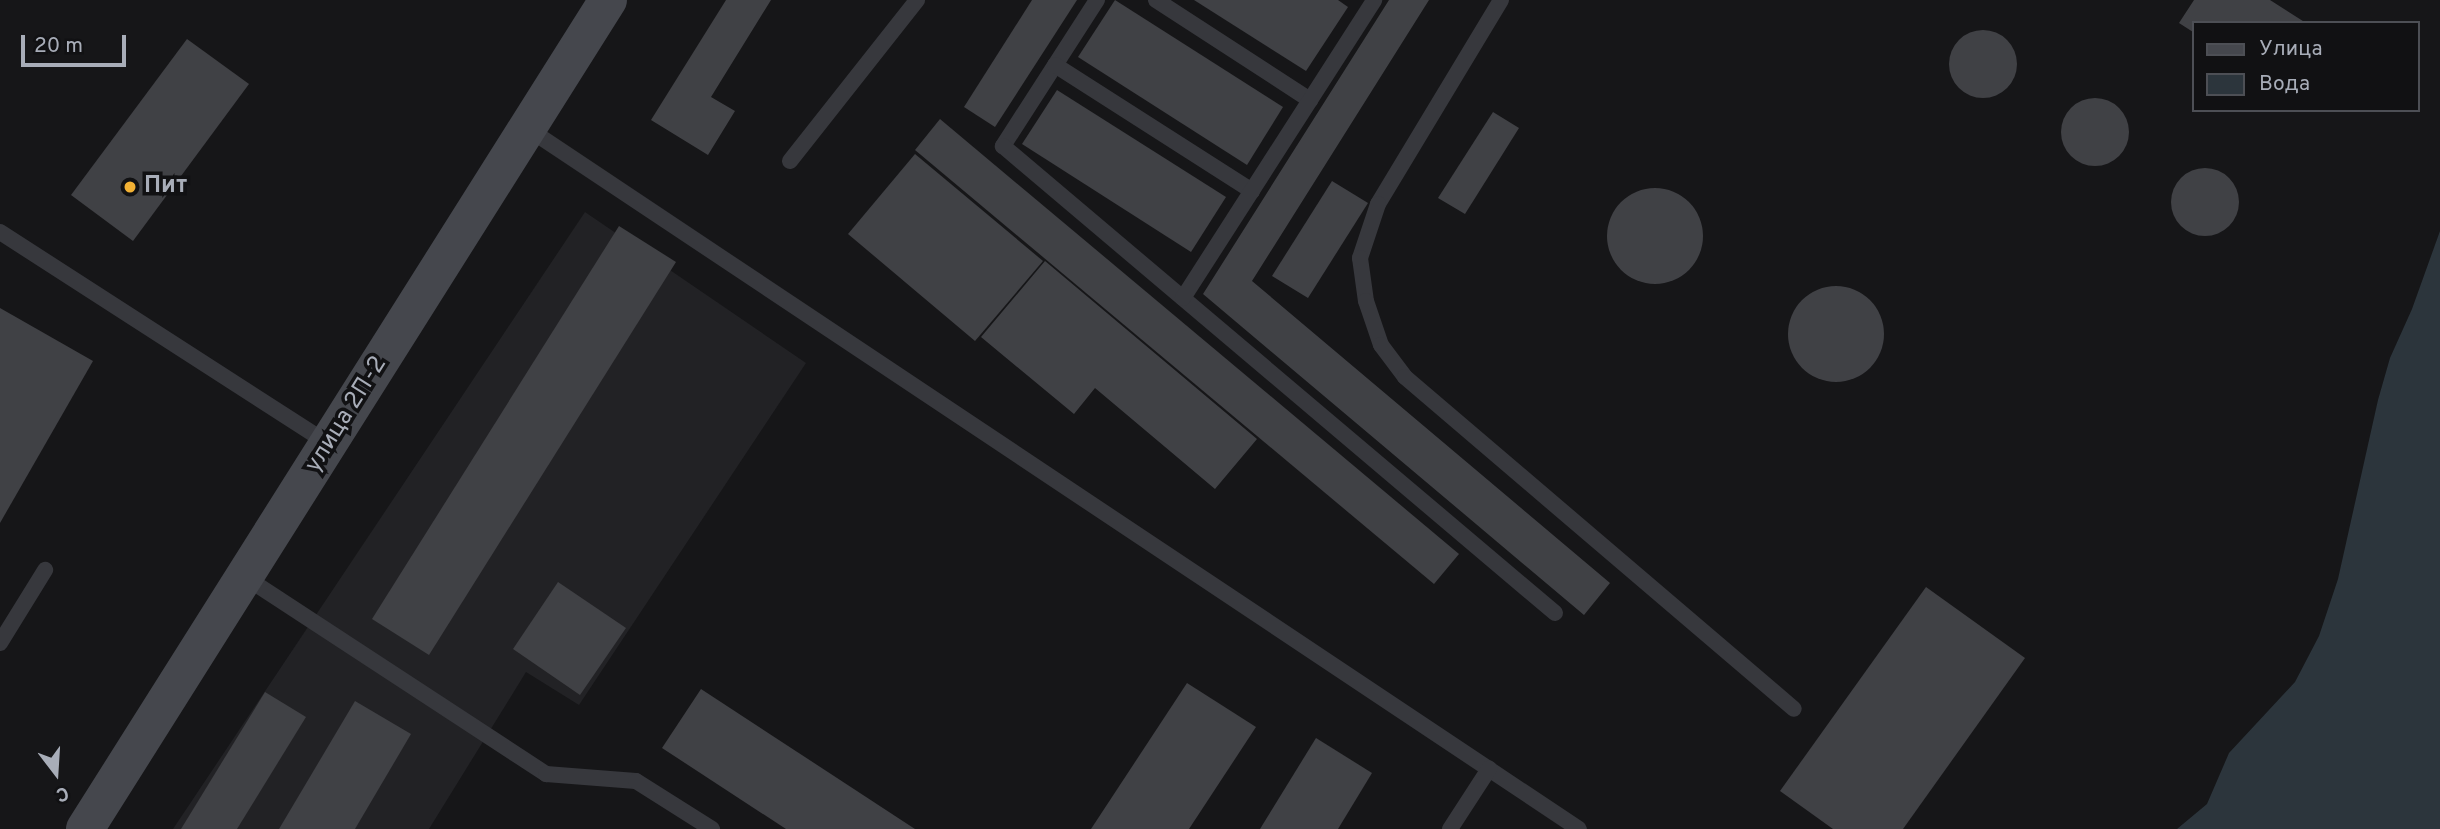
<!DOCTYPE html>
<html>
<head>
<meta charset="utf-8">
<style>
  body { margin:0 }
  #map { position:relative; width:2440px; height:829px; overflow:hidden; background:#161618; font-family:Overpass,sans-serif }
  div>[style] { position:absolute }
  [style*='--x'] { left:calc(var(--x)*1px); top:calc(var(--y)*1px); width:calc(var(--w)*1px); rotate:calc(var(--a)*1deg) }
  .built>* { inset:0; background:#222225 }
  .water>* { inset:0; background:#2c353c }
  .building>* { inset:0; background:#404145 }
  .round { border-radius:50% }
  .service>* { height:16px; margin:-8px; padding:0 8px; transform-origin:8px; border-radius:8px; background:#37383d }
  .secondary>* { height:38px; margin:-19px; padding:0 19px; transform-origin:19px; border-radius:19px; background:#45474d }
  .dots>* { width:19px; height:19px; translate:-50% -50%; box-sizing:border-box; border:4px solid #111113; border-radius:50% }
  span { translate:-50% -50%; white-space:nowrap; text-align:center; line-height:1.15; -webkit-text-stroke:7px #111113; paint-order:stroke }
  .poi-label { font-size:24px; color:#a8adb8; font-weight:700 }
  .left { translate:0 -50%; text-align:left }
  .street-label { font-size:24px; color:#a8adb8 }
  .legend { position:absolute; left:2192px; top:21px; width:228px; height:91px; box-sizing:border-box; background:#111113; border:2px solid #4d4f55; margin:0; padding:9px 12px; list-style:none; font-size:21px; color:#a8adb8 }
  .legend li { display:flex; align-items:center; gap:14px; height:35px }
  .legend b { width:35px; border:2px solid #4d4f55 }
  .north { position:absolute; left:21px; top:738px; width:70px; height:70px; -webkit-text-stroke:5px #111113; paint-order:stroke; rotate:163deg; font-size:19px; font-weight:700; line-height:28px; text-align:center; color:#a8adb8 }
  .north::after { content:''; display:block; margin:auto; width:24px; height:32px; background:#a8adb8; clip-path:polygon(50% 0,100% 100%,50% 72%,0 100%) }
  .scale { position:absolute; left:21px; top:35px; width:105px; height:32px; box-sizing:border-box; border:4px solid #a8adb8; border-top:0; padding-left:9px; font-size:21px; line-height:24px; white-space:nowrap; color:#a8adb8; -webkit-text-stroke:5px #111113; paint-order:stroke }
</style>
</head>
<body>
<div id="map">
  <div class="built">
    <div style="clip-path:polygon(585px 212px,806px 363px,579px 705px,526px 672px,429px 829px,173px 829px)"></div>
  </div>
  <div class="water">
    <div style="clip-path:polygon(2440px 231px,2440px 829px,2177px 829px,2207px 804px,2229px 753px,2295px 682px,2319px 636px,2338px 579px,2378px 400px,2390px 358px,2412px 309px)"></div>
  </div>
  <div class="building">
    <div style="clip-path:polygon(726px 0,771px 0,711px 97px,735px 111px,708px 155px,651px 120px)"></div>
    <div style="clip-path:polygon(1032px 0,1077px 0,995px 127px,964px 107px)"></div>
    <div style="clip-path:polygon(1115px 0,1283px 107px,1247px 165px,1078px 57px)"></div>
    <div style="clip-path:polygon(1194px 0,1338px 0,1348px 7px,1306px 71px)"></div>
    <div style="clip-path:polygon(1389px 0,1429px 0,1252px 281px,1610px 583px,1584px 615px,1203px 294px)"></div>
    <div style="clip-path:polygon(2194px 0,2270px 0,2306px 23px,2193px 23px,2193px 32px,2179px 23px)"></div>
    <div class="round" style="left:1949px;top:30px;width:68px;height:68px"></div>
    <div style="clip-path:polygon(187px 39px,249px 84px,133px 241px,71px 195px)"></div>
    <div style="clip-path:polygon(1057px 90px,1226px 197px,1191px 252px,1022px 144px)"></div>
    <div class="round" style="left:2061px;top:98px;width:68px;height:68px"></div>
    <div style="clip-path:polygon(1493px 112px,1519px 128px,1465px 214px,1438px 198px)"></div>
    <div style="clip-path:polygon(940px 119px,1459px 554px,1434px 584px,915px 150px)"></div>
    <div style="clip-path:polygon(915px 154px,1043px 261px,975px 341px,848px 234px)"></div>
    <div class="round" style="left:2171px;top:168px;width:68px;height:68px"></div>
    <div style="clip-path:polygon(1332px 181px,1368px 203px,1308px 298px,1272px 276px)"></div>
    <div class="round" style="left:1607px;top:188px;width:96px;height:96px"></div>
    <div style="clip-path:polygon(619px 226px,676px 262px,429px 655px,372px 619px)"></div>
    <div style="clip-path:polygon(1045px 261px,1257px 439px,1215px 489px,1095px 388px,1074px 414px,981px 337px)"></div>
    <div class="round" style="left:1788px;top:286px;width:96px;height:96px"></div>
    <div style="clip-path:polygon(0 308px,93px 361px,0 523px)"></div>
    <div style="clip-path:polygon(558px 582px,626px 628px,580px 695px,513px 649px)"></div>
    <div style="clip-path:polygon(1926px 587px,2025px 658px,1903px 829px,1833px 829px,1780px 791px)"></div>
    <div style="clip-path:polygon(1187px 683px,1256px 727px,1189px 829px,1091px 829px)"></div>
    <div style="clip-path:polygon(701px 689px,915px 829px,786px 829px,662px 748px)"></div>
    <div style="clip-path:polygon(265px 692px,306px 717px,237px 829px,181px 829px)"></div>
    <div style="clip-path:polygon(355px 701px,411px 734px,355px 829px,279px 829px)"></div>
    <div style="clip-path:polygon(1316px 738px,1372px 773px,1338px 829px,1260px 829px)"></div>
  </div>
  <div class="service">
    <div style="--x:1097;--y:0;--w:174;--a:122.8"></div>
    <div style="--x:1003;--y:146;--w:723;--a:40.23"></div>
    <div style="--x:1156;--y:0;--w:184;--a:33"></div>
    <div style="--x:1501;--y:0;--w:238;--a:121.1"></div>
    <div style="--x:1378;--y:204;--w:57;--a:108.4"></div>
    <div style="--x:1360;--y:258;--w:43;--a:82.1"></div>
    <div style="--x:1366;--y:301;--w:46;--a:71.2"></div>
    <div style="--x:1381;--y:345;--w:40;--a:53"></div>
    <div style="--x:1405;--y:377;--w:511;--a:40.48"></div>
    <div style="--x:1055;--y:65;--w:234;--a:32.6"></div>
    <div style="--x:527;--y:128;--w:1264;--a:33.68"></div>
    <div style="--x:790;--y:161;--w:205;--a:-51.7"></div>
    <div style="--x:0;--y:232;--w:391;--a:32.8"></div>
    <div style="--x:1183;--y:298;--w:354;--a:-57.3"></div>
    <div style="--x:245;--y:577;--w:360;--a:33.2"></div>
    <div style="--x:546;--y:774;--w:90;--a:4.4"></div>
    <div style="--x:636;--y:781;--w:90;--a:32.3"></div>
    <div style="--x:0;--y:643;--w:86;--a:-58.3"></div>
    <div style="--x:1450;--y:829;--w:72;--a:-57"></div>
  </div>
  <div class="secondary">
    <div style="--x:85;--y:829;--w:980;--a:-57.75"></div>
  </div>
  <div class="dots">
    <div style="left:130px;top:187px;background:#f2b134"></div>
  </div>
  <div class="poi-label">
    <span class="left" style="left:144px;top:187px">Пит</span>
  </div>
  <div class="street-label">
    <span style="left:347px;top:415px;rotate:-58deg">улица 2П-2</span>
  </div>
  <ul class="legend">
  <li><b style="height:9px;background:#45474d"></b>Улица</li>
  <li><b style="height:19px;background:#2c353c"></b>Вода</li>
  </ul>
  <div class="north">С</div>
  <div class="scale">20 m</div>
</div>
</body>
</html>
